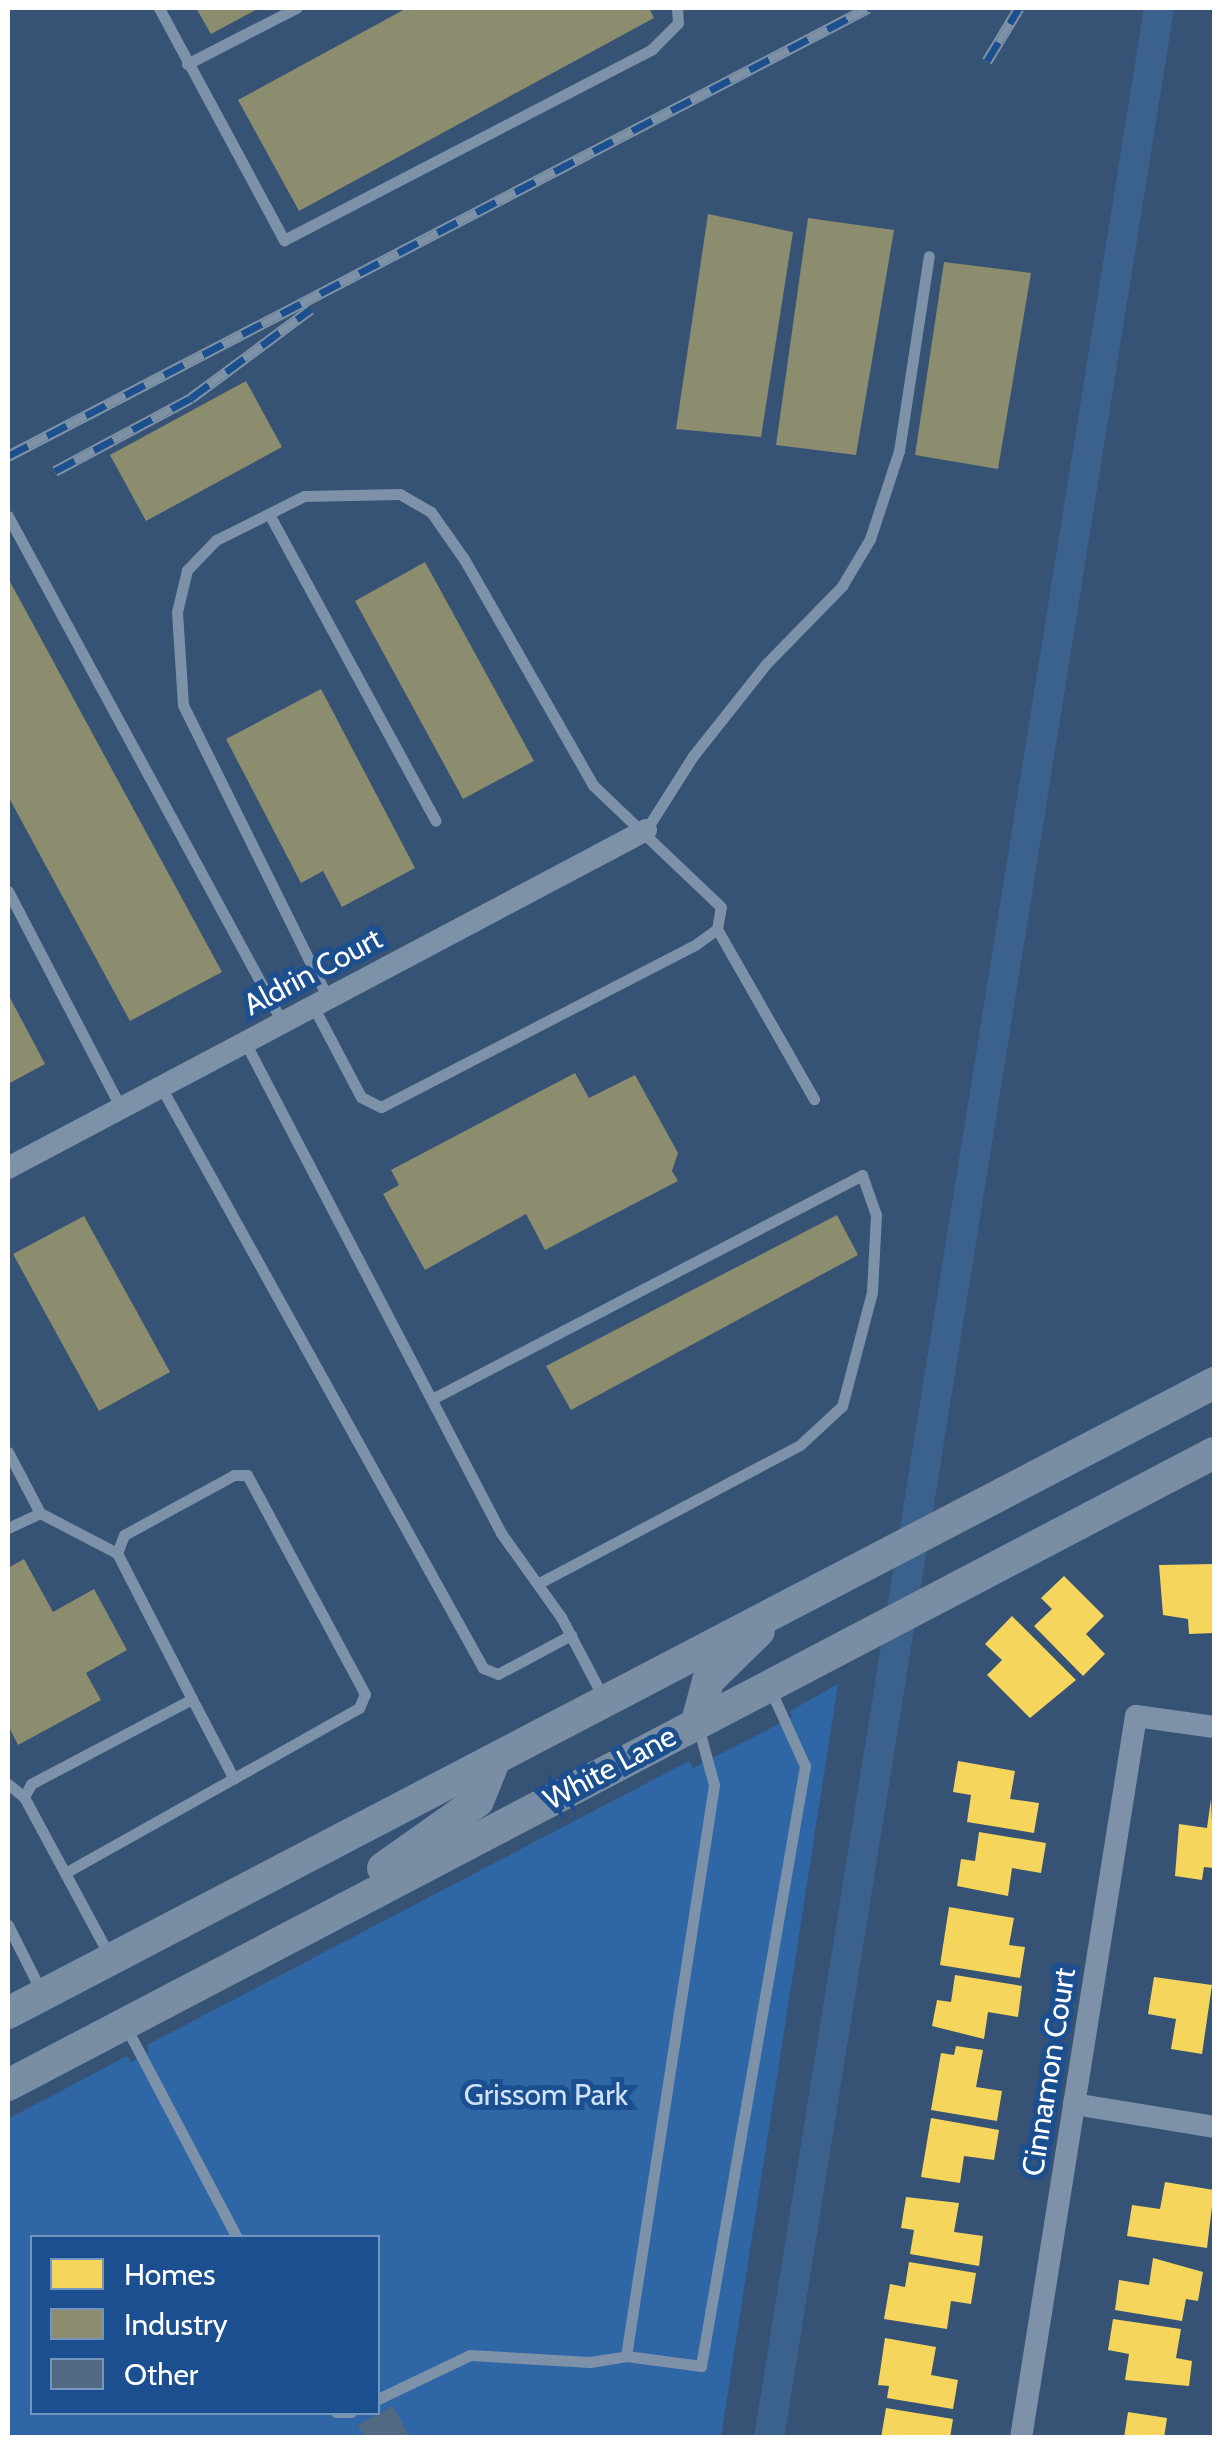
<!DOCTYPE html>
<html>
<head>
<meta charset="utf-8">
<style>
  body { margin:0 }
  #map { position:relative; width:1222px; height:2445px; overflow:hidden; background:#365274; font-family:Cabin,sans-serif }
  div>[style] { position:absolute }
  [style*='--x'] { left:calc(var(--x)*1px); top:calc(var(--y)*1px); width:calc(var(--w)*1px); rotate:calc(var(--a)*1deg) }
  .green>* { inset:0; background:#2f66a5 }
  .homes>* { inset:0; background:#f6d55c }
  .industry>* { inset:0; background:#8c8c6e }
  .canal>* { height:30px; margin:-15px; padding:0 15px; transform-origin:15px; border-radius:15px; background:#3b618d }
  .building>* { inset:0; background:#526984 }
  .lane>* { height:11px; margin:-5.5px; padding:0 5.5px; transform-origin:5.5px; border-radius:5.5px; background:#7d92a8 }
  .street>* { height:22px; margin:-11px; padding:0 11px; transform-origin:11px; border-radius:11px; background:#7d92a8 }
  .secondary>* { height:32px; margin:-16px; padding:0 16px; transform-origin:16px; border-radius:16px; background:#798da4 }
  .rail>* { height:11px; margin-top:-5.5px; transform-origin:0; background:repeating-linear-gradient(90deg,#1b4f8f 0 22px,#7e92a7 0 44px); box-sizing:border-box; border-block:2px solid #7e92a7 }
  span { translate:-50% -50%; white-space:nowrap; text-align:center; line-height:1.15; -webkit-text-stroke:10px #1b4f8f; paint-order:stroke }
  .street-label { font-size:30px; color:#fff }
  .park-label { font-size:30px; color:#cfe3fa }
  .frame { position:absolute; inset:0; border:10px solid #fff; pointer-events:none }
  .legend { position:absolute; left:30px; top:2235px; width:350px; height:180px; box-sizing:border-box; background:#1b4f8f; border:2px solid #7695bc; margin:0; padding:12px 18px; list-style:none; font-size:30px; color:#fff }
  .legend li { display:flex; align-items:center; gap:20px; height:50px }
  .legend b { width:50px; border:2px solid #7695bc }
</style>
</head>
<body>
<div id="map">
  <div class="green">
    <div style="clip-path:polygon(evenodd,838px 1684px,721px 2437px,8px 2438px,8px 2119px,127px 2056px,131px 2062px,149px 2052px,147px 2045px,689px 1761px,693px 1768px,792px 1717px,790px 1711px,838px 1684px,32px 2238px,378px 2238px,378px 2412px,32px 2412px,32px 2238px)"></div>
  </div>
  <div class="homes">
    <div style="clip-path:polygon(1214px 1564px,1214px 1633px,1189px 1634px,1188px 1619px,1163px 1615px,1159px 1565px)"></div>
    <div style="clip-path:polygon(1064px 1576px,1104px 1616px,1086px 1634px,1105px 1654px,1083px 1676px,1034px 1626px,1052px 1609px,1041px 1598px)"></div>
    <div style="clip-path:polygon(1012px 1616px,1076px 1680px,1030px 1718px,987px 1675px,1002px 1660px,985px 1644px)"></div>
    <div style="clip-path:polygon(958px 1761px,1015px 1771px,1010px 1799px,1039px 1803px,1034px 1833px,967px 1822px,971px 1795px,953px 1792px)"></div>
    <div style="clip-path:polygon(1211px 1799px,1214px 1868px,1204px 1867px,1202px 1880px,1175px 1876px,1179px 1824px,1207px 1828px)"></div>
    <div style="clip-path:polygon(979px 1832px,1046px 1843px,1041px 1873px,1012px 1868px,1008px 1896px,957px 1886px,961px 1859px,975px 1861px)"></div>
    <div style="clip-path:polygon(949px 1907px,1014px 1918px,1009px 1945px,1025px 1947px,1020px 1978px,940px 1965px)"></div>
    <div style="clip-path:polygon(955px 1975px,1022px 1986px,1018px 2017px,988px 2012px,984px 2039px,932px 2026px,937px 2000px,951px 2002px)"></div>
    <div style="clip-path:polygon(1154px 1977px,1212px 1985px,1202px 2054px,1171px 2049px,1176px 2019px,1148px 2014px)"></div>
    <div style="clip-path:polygon(956px 2046px,983px 2050px,976px 2087px,1002px 2091px,997px 2121px,931px 2110px,941px 2053px,954px 2055px)"></div>
    <div style="clip-path:polygon(931px 2118px,999px 2130px,994px 2160px,964px 2156px,960px 2183px,921px 2177px)"></div>
    <div style="clip-path:polygon(1165px 2182px,1214px 2190px,1207px 2248px,1127px 2236px,1132px 2205px,1160px 2209px)"></div>
    <div style="clip-path:polygon(906px 2197px,959px 2203px,954px 2232px,983px 2236px,979px 2266px,910px 2254px,914px 2230px,901px 2228px)"></div>
    <div style="clip-path:polygon(1153px 2258px,1203px 2272px,1198px 2301px,1186px 2299px,1182px 2321px,1115px 2310px,1119px 2280px,1149px 2285px)"></div>
    <div style="clip-path:polygon(909px 2262px,976px 2273px,971px 2304px,951px 2301px,947px 2329px,884px 2319px,890px 2284px,905px 2287px)"></div>
    <div style="clip-path:polygon(1113px 2319px,1181px 2329px,1176px 2358px,1192px 2361px,1189px 2386px,1125px 2380px,1129px 2354px,1108px 2350px)"></div>
    <div style="clip-path:polygon(885px 2338px,936px 2347px,931px 2375px,958px 2380px,953px 2409px,887px 2398px,889px 2386px,878px 2385px)"></div>
    <div style="clip-path:polygon(886px 2408px,953px 2419px,950px 2438px,881px 2438px)"></div>
    <div style="clip-path:polygon(1128px 2412px,1167px 2418px,1164px 2438px,1124px 2438px)"></div>
  </div>
  <div class="industry">
    <div style="clip-path:polygon(196px 8px,259px 8px,211px 34px)"></div>
    <div style="clip-path:polygon(407px 8px,649px 8px,654px 18px,299px 211px,238px 100px)"></div>
    <div style="clip-path:polygon(708px 214px,793px 232px,761px 437px,676px 429px)"></div>
    <div style="clip-path:polygon(808px 218px,894px 230px,856px 455px,776px 445px)"></div>
    <div style="clip-path:polygon(944px 262px,1031px 273px,998px 469px,915px 455px)"></div>
    <div style="clip-path:polygon(246px 381px,282px 447px,146px 521px,110px 455px)"></div>
    <div style="clip-path:polygon(425px 562px,534px 761px,463px 799px,355px 601px)"></div>
    <div style="clip-path:polygon(8px 578px,222px 972px,130px 1021px,8px 796px)"></div>
    <div style="clip-path:polygon(321px 689px,415px 868px,342px 907px,323px 871px,301px 883px,226px 739px)"></div>
    <div style="clip-path:polygon(8px 994px,45px 1064px,8px 1084px)"></div>
    <div style="clip-path:polygon(575px 1073px,589px 1098px,635px 1075px,678px 1153px,672px 1171px,678px 1181px,545px 1250px,526px 1214px,425px 1270px,383px 1194px,399px 1185px,391px 1170px)"></div>
    <div style="clip-path:polygon(837px 1215px,858px 1255px,571px 1410px,546px 1366px)"></div>
    <div style="clip-path:polygon(84px 1216px,170px 1372px,99px 1411px,13px 1254px)"></div>
    <div style="clip-path:polygon(24px 1559px,53px 1612px,94px 1589px,127px 1650px,86px 1673px,101px 1700px,18px 1745px,8px 1725px,8px 1568px)"></div>
  </div>
  <div class="canal">
    <div style="--x:769;--y:2438;--w:2461;--a:-80.88"></div>
  </div>
  <div class="building">
    <div style="clip-path:polygon(393px 2406px,410px 2438px,365px 2438px,358px 2425px)"></div>
  </div>
  <div class="lane">
    <div style="--x:159;--y:8;--w:264;--a:61.7"></div>
    <div style="--x:284;--y:240;--w:415;--a:-27.4"></div>
    <div style="--x:652;--y:49;--w:37;--a:-45"></div>
    <div style="--x:678;--y:23;--w:15;--a:-94"></div>
    <div style="--x:187;--y:64;--w:123;--a:-27.2"></div>
    <div style="--x:269;--y:514;--w:349;--a:61.5"></div>
    <div style="--x:8;--y:516;--w:575;--a:61.56"></div>
    <div style="--x:646;--y:830;--w:88;--a:-57.6"></div>
    <div style="--x:693;--y:756;--w:117;--a:-51.6"></div>
    <div style="--x:766;--y:664;--w:109;--a:-45.7"></div>
    <div style="--x:842;--y:586;--w:55;--a:-59.2"></div>
    <div style="--x:870;--y:539;--w:93;--a:-71.8"></div>
    <div style="--x:899;--y:451;--w:197;--a:-81.3"></div>
    <div style="--x:8;--y:891;--w:245;--a:62.5"></div>
    <div style="--x:717;--y:929;--w:196;--a:60.3"></div>
    <div style="--x:313;--y:1006;--w:103;--a:62.2"></div>
    <div style="--x:361;--y:1097;--w:22;--a:27"></div>
    <div style="--x:381;--y:1107;--w:353;--a:-27.3"></div>
    <div style="--x:695;--y:945;--w:27;--a:-36"></div>
    <div style="--x:717;--y:929;--w:22;--a:-80"></div>
    <div style="--x:721;--y:907;--w:177;--a:-136.4"></div>
    <div style="--x:593;--y:785;--w:260;--a:-119.7"></div>
    <div style="--x:464;--y:559;--w:57;--a:-125.1"></div>
    <div style="--x:431;--y:512;--w:36;--a:-150"></div>
    <div style="--x:400;--y:494;--w:96;--a:178.8"></div>
    <div style="--x:304;--y:496;--w:98;--a:153.4"></div>
    <div style="--x:216;--y:540;--w:42;--a:134"></div>
    <div style="--x:187;--y:570;--w:43;--a:103.4"></div>
    <div style="--x:177;--y:612;--w:93;--a:86.3"></div>
    <div style="--x:183;--y:705;--w:328;--a:63.7"></div>
    <div style="--x:245;--y:1042;--w:554;--a:62.46"></div>
    <div style="--x:501;--y:1533;--w:103;--a:54.5"></div>
    <div style="--x:561;--y:1617;--w:90;--a:62.3"></div>
    <div style="--x:161;--y:1087;--w:664;--a:61"></div>
    <div style="--x:483;--y:1668;--w:16;--a:22"></div>
    <div style="--x:498;--y:1674;--w:83;--a:-28.1"></div>
    <div style="--x:432;--y:1399;--w:485;--a:-27.5"></div>
    <div style="--x:862;--y:1175;--w:42;--a:70.7"></div>
    <div style="--x:876;--y:1215;--w:77;--a:93"></div>
    <div style="--x:872;--y:1292;--w:118;--a:104.7"></div>
    <div style="--x:842;--y:1406;--w:57;--a:137.1"></div>
    <div style="--x:800;--y:1445;--w:297;--a:152.1"></div>
    <div style="--x:8;--y:1452;--w:69;--a:62.3"></div>
    <div style="--x:8;--y:1528;--w:35;--a:-25"></div>
    <div style="--x:40;--y:1513;--w:87;--a:27.5"></div>
    <div style="--x:192;--y:1699;--w:90;--a:62.3"></div>
    <div style="--x:698;--y:1726;--w:61;--a:74.8"></div>
    <div style="--x:714;--y:1785;--w:578;--a:98.76"></div>
    <div style="--x:626;--y:2356;--w:76;--a:7.6"></div>
    <div style="--x:701;--y:2366;--w:609;--a:-80.17"></div>
    <div style="--x:805;--y:1766;--w:82;--a:-114.4"></div>
    <div style="--x:8;--y:1784;--w:21;--a:39"></div>
    <div style="--x:65;--y:1873;--w:337;--a:-29.3"></div>
    <div style="--x:359;--y:1708;--w:15;--a:-67"></div>
    <div style="--x:365;--y:1694;--w:249;--a:-118.3"></div>
    <div style="--x:247;--y:1475;--w:13;--a:180"></div>
    <div style="--x:234;--y:1475;--w:125;--a:151.4"></div>
    <div style="--x:124;--y:1535;--w:19;--a:111"></div>
    <div style="--x:117;--y:1553;--w:164;--a:62.8"></div>
    <div style="--x:192;--y:1699;--w:182;--a:152.2"></div>
    <div style="--x:31;--y:1784;--w:15;--a:118"></div>
    <div style="--x:24;--y:1797;--w:179;--a:61.7"></div>
    <div style="--x:8;--y:1925;--w:74;--a:63.4"></div>
    <div style="--x:127;--y:2029;--w:236;--a:62.2"></div>
    <div style="--x:378;--y:2399;--w:102;--a:-25.6"></div>
    <div style="--x:470;--y:2355;--w:120;--a:3.3"></div>
    <div style="--x:590;--y:2362;--w:36;--a:-9"></div>
    <div style="--x:336;--y:2412;--w:15;--a:0"></div>
  </div>
  <div class="street">
    <div style="--x:8;--y:1168;--w:722;--a:-27.91"></div>
    <div style="--x:1074;--y:2104;--w:142;--a:9.3"></div>
    <div style="--x:1021;--y:2438;--w:731;--a:-80.95"></div>
    <div style="--x:1136;--y:1716;--w:79;--a:8"></div>
  </div>
  <div class="secondary">
    <div style="--x:697;--y:1722;--w:42;--a:-75"></div>
    <div style="--x:708;--y:1681;--w:71;--a:-44.4"></div>
    <div style="--x:383;--y:1868;--w:116;--a:-35.2"></div>
    <div style="--x:478;--y:1801;--w:45;--a:-68"></div>
    <div style="--x:8;--y:2013;--w:1361;--a:-27.58"></div>
    <div style="--x:8;--y:2085;--w:1362;--a:-27.66"></div>
  </div>
  <div class="rail">
    <div style="--x:987;--y:61;--w:62;--a:-58.9"></div>
    <div style="--x:8;--y:456;--w:970;--a:-27.52"></div>
    <div style="--x:55;--y:471;--w:154;--a:-28.2"></div>
    <div style="--x:191;--y:398;--w:149;--a:-36.6"></div>
  </div>
  <div class="street-label">
    <span style="left:313px;top:972px;rotate:-28deg">Aldrin Court</span>
    <span style="left:610px;top:1768px;rotate:-28deg">White Lane</span>
    <span style="left:1049px;top:2072px;rotate:-81deg">Cinnamon Court</span>
  </div>
  <div class="park-label">
    <span style="left:546px;top:2095px">Grissom Park</span>
  </div>
  <div class="frame"></div>
  <ul class="legend">
  <li><b style="height:28px;background:#f6d55c"></b>Homes</li>
  <li><b style="height:28px;background:#8c8c6e"></b>Industry</li>
  <li><b style="height:28px;background:#526984"></b>Other</li>
  </ul>
</div>
</body>
</html>
